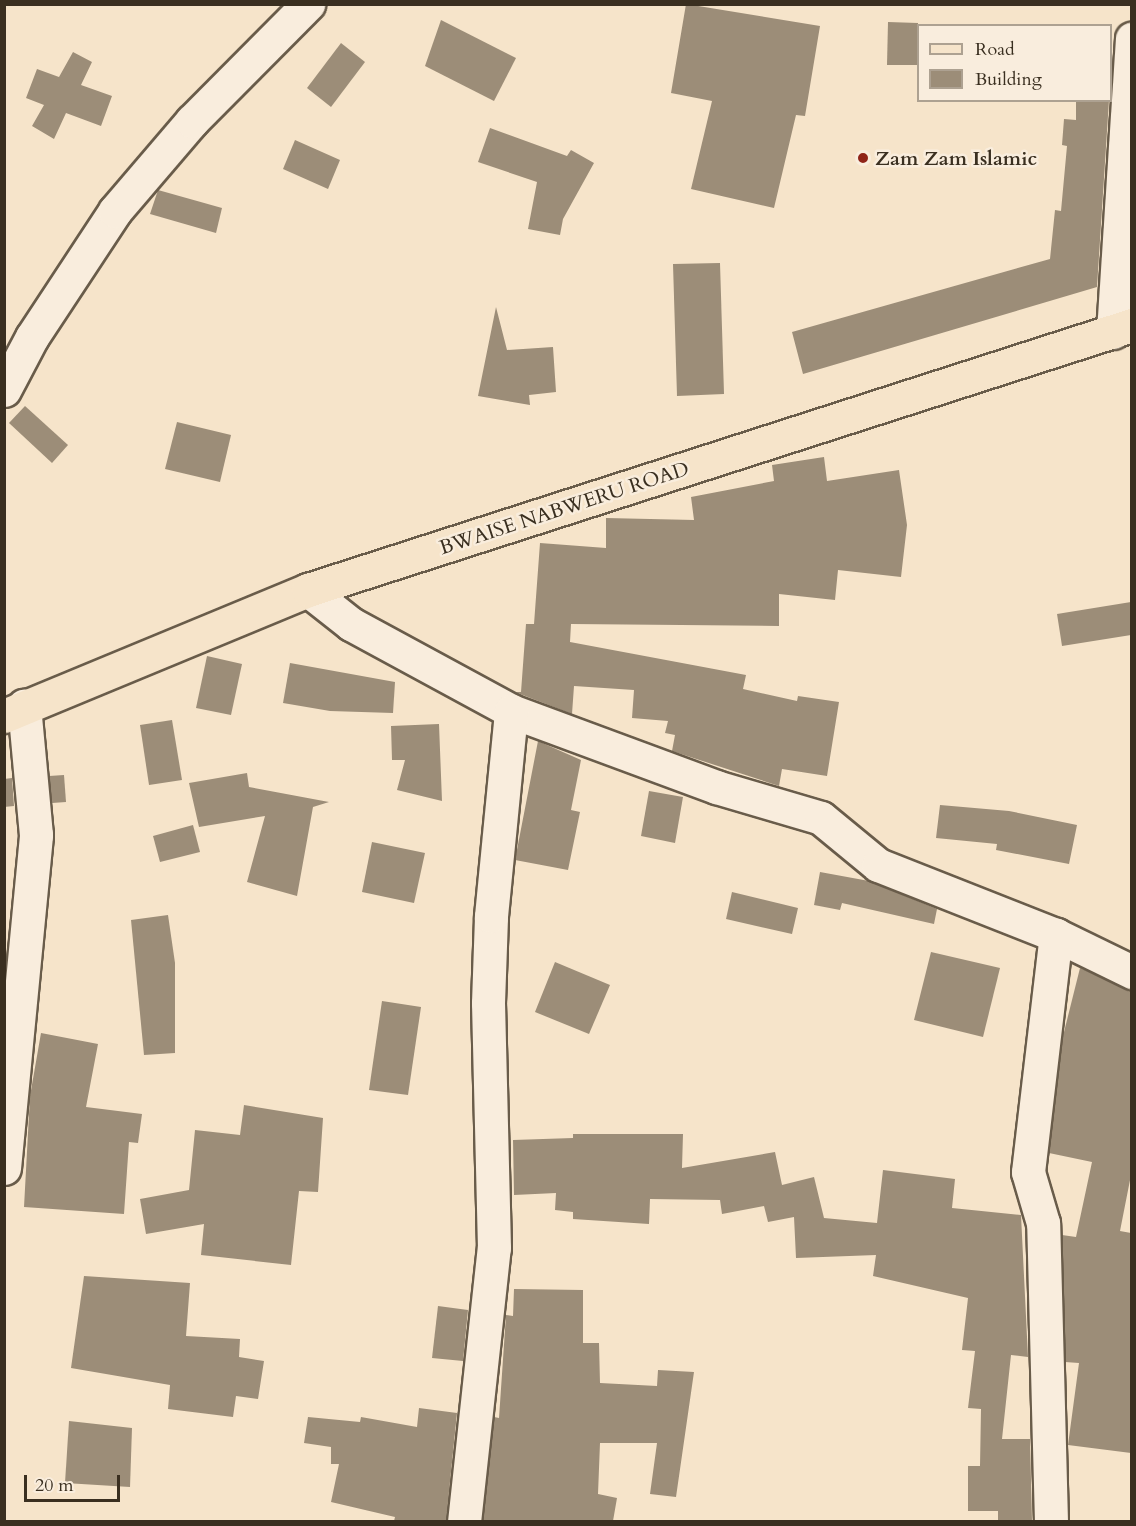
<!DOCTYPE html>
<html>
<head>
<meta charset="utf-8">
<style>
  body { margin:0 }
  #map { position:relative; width:1136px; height:1526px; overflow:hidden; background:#f6e4ca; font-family:Cardo,serif }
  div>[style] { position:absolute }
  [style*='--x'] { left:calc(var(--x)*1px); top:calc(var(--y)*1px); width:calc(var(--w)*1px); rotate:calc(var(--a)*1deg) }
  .building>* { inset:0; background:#9c8d78 }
  .roads { filter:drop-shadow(2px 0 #695c4a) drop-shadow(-2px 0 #695c4a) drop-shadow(0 2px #695c4a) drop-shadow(0 -2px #695c4a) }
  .minor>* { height:33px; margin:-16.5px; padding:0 16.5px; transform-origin:16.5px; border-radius:16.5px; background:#f9eddd }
  .major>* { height:33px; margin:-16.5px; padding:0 16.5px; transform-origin:16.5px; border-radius:16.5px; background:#f6e4ca }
  .dots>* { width:16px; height:16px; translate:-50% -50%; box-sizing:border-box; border:3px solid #f9eddd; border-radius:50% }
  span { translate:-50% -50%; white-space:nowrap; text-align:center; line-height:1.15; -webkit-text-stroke:5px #f9eddd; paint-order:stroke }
  .poi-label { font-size:20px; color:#3a2f20; font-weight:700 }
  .left { translate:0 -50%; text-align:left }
  .street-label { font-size:20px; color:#3a2f20 }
  .frame { position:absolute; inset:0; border:6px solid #3a2f20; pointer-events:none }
  .legend { position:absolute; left:917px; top:24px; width:195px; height:78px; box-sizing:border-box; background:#f9eddd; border:2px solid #ada191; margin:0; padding:8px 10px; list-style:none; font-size:18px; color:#3a2f20 }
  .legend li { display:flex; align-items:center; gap:12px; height:30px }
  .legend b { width:30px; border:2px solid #ada191 }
  .scale { position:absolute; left:24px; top:1475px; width:96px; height:27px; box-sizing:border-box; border:3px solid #3a2f20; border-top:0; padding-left:8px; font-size:18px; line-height:21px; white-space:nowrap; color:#3a2f20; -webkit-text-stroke:4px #f9eddd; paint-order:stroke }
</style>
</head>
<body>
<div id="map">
  <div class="building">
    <div style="clip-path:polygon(686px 4px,820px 26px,805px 116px,796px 115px,774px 208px,691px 189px,712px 101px,671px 93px)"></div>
    <div style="clip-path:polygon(441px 20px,516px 58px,494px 101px,425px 66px)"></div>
    <div style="clip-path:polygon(888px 22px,918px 23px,918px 65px,887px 65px)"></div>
    <div style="clip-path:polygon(341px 43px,365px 62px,331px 107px,307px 88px)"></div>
    <div style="clip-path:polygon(73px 52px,92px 62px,81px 85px,112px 96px,101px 126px,66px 113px,54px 139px,32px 126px,44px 105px,26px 98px,37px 69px,59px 77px)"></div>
    <div style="clip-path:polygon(1076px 100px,1109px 100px,1097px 287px,803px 374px,792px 332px,1050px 259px,1055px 210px,1061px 211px,1067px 146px,1062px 145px,1064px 119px,1076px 120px)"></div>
    <div style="clip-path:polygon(490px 128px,567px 156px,571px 150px,594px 163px,563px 219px,560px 235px,528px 229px,537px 182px,478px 162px)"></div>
    <div style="clip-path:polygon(295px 140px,340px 160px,328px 189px,283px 169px)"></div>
    <div style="clip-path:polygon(158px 190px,222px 208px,216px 233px,150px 214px)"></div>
    <div style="clip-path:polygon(720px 263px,724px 394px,677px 396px,673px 264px)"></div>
    <div style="clip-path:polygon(496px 307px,507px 350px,553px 347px,556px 392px,529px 395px,530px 405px,478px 396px)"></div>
    <div style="clip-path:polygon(25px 406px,68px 445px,52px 463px,9px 423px)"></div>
    <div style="clip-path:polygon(177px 422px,231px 435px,220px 482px,165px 469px)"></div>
    <div style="clip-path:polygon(824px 457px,827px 481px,899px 470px,907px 525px,901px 577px,838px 570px,835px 600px,779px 594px,779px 626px,571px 624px,570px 642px,746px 675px,743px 689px,797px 701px,798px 696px,839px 702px,827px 776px,782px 769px,779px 786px,672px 751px,675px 735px,665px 733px,668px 721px,632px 718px,634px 690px,574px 686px,572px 714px,515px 692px,521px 692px,526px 624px,534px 624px,540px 543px,606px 548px,606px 518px,694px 520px,691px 497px,774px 481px,772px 465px)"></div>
    <div style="clip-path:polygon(1131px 602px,1131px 635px,1062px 646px,1057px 614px)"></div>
    <div style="clip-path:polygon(207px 656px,242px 664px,231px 715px,196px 708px)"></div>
    <div style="clip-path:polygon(290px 663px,395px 682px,393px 713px,330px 711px,283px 703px)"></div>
    <div style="clip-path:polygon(172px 720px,182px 780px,149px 785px,140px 725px)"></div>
    <div style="clip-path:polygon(439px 724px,442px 801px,397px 790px,405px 760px,392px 760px,391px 726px)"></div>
    <div style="clip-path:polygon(538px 741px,581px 760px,571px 810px,580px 812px,568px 870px,515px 860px)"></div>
    <div style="clip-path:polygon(247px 773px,249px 787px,329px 802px,313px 807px,297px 896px,247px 882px,265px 816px,199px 827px,189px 783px)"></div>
    <div style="clip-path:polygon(64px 775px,66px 802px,52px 803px,49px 776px)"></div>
    <div style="clip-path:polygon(12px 778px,14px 806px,4px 807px,4px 779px)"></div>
    <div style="clip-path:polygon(649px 791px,683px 797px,675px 843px,641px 836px)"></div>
    <div style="clip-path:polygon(940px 805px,1009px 811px,1077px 825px,1069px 864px,996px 850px,997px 844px,936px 838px)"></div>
    <div style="clip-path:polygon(193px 825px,200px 852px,160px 862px,153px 836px)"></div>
    <div style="clip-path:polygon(372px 842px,425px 853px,414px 903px,362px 892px)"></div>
    <div style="clip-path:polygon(820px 872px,869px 881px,937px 909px,934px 924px,842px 903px,840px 910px,814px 905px)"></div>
    <div style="clip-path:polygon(732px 892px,798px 908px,792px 934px,726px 919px)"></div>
    <div style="clip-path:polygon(168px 915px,175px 963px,175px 1053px,144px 1055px,131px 920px)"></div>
    <div style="clip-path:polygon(931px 952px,1000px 968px,983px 1037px,914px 1020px)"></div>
    <div style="clip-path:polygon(555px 962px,610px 985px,589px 1034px,535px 1012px)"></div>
    <div style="clip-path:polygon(1080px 968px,1131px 990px,1131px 1175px,1120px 1231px,1131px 1233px,1131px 1453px,1068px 1445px,1079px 1363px,1065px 1362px,1062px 1235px,1076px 1237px,1092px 1162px,1049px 1153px,1063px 1036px)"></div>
    <div style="clip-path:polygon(382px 1001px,421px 1007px,408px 1095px,369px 1090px)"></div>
    <div style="clip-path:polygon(41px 1033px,98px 1044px,86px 1107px,142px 1114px,138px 1143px,129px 1142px,124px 1214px,24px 1207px,30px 1096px)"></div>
    <div style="clip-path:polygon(244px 1105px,323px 1118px,318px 1192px,299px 1191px,291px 1265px,201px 1255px,204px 1224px,146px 1234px,140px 1199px,189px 1190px,195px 1130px,240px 1135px)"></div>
    <div style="clip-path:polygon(573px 1134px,683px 1134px,682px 1168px,775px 1152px,782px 1185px,814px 1177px,824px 1218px,877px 1223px,883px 1170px,955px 1179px,952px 1208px,1021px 1215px,1028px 1357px,1011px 1355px,1002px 1439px,1030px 1439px,1032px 1521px,998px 1521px,998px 1511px,968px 1511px,968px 1466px,980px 1466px,981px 1409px,968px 1408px,975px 1351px,962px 1350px,968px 1298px,873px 1276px,876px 1255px,796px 1258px,794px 1217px,768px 1222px,764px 1206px,722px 1214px,720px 1200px,650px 1199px,649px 1224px,573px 1219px,573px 1212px,555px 1210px,556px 1193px,514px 1195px,513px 1140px,573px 1138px)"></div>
    <div style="clip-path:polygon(84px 1276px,190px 1283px,186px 1336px,240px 1339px,239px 1357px,264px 1361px,258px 1399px,236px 1396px,233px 1417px,168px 1409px,170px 1385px,71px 1368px)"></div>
    <div style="clip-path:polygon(514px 1289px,583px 1290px,583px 1343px,599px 1343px,600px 1383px,657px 1386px,658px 1370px,694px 1372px,676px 1497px,650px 1494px,657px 1443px,600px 1443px,598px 1494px,617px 1498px,613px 1521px,483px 1521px,494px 1417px,499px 1418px,506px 1315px,513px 1316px)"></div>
    <div style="clip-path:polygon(438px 1306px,468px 1310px,463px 1361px,432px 1358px)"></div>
    <div style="clip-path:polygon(419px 1408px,457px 1413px,446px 1521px,394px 1521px,395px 1517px,331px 1502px,339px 1464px,331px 1464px,331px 1447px,304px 1443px,308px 1417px,360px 1422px,361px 1417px,417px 1427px)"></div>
    <div style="clip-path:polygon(69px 1421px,132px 1428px,130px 1487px,65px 1483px)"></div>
  </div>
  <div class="roads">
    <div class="minor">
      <div style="--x:1113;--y:332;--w:294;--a:-86.3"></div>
      <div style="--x:4;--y:390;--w:60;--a:-62.2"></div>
      <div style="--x:32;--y:337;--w:151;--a:-56.6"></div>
      <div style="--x:115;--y:211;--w:118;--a:-49.5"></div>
      <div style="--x:192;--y:121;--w:165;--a:-45.2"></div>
      <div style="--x:308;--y:590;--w:55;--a:38.3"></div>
      <div style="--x:351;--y:624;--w:182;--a:28.5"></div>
      <div style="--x:511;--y:711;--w:219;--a:20.3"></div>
      <div style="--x:716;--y:787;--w:109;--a:16.4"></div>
      <div style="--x:821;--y:818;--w:74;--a:39.5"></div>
      <div style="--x:878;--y:865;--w:191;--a:21.5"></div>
      <div style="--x:1056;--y:935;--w:85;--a:26"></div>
      <div style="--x:4;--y:1168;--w:335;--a:-84.5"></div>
      <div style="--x:36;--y:835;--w:130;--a:-95.3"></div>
      <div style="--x:464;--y:1522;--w:276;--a:-83.8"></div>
      <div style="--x:494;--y:1248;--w:245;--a:-91.4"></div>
      <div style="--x:488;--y:1003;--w:87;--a:-88"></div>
      <div style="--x:491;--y:916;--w:206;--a:-84.4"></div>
      <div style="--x:1051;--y:1522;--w:299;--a:-91.5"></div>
      <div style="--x:1043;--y:1223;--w:53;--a:-106.4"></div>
      <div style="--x:1028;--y:1172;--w:239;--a:-83.3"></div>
    </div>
    <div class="major">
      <div style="--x:4;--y:716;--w:329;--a:-22.5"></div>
      <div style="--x:308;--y:590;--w:866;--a:-17.83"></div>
    </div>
  </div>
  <div class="dots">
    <div style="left:863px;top:158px;background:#8f2418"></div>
  </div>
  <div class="poi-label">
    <span class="left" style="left:875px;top:158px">Zam Zam Islamic</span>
  </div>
  <div class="street-label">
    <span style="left:564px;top:508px;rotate:-18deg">BWAISE NABWERU ROAD</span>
  </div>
  <div class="frame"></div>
  <ul class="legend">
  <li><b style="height:8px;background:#f6e4ca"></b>Road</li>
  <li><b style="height:16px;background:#9c8d78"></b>Building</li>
  </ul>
  <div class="scale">20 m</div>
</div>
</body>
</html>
